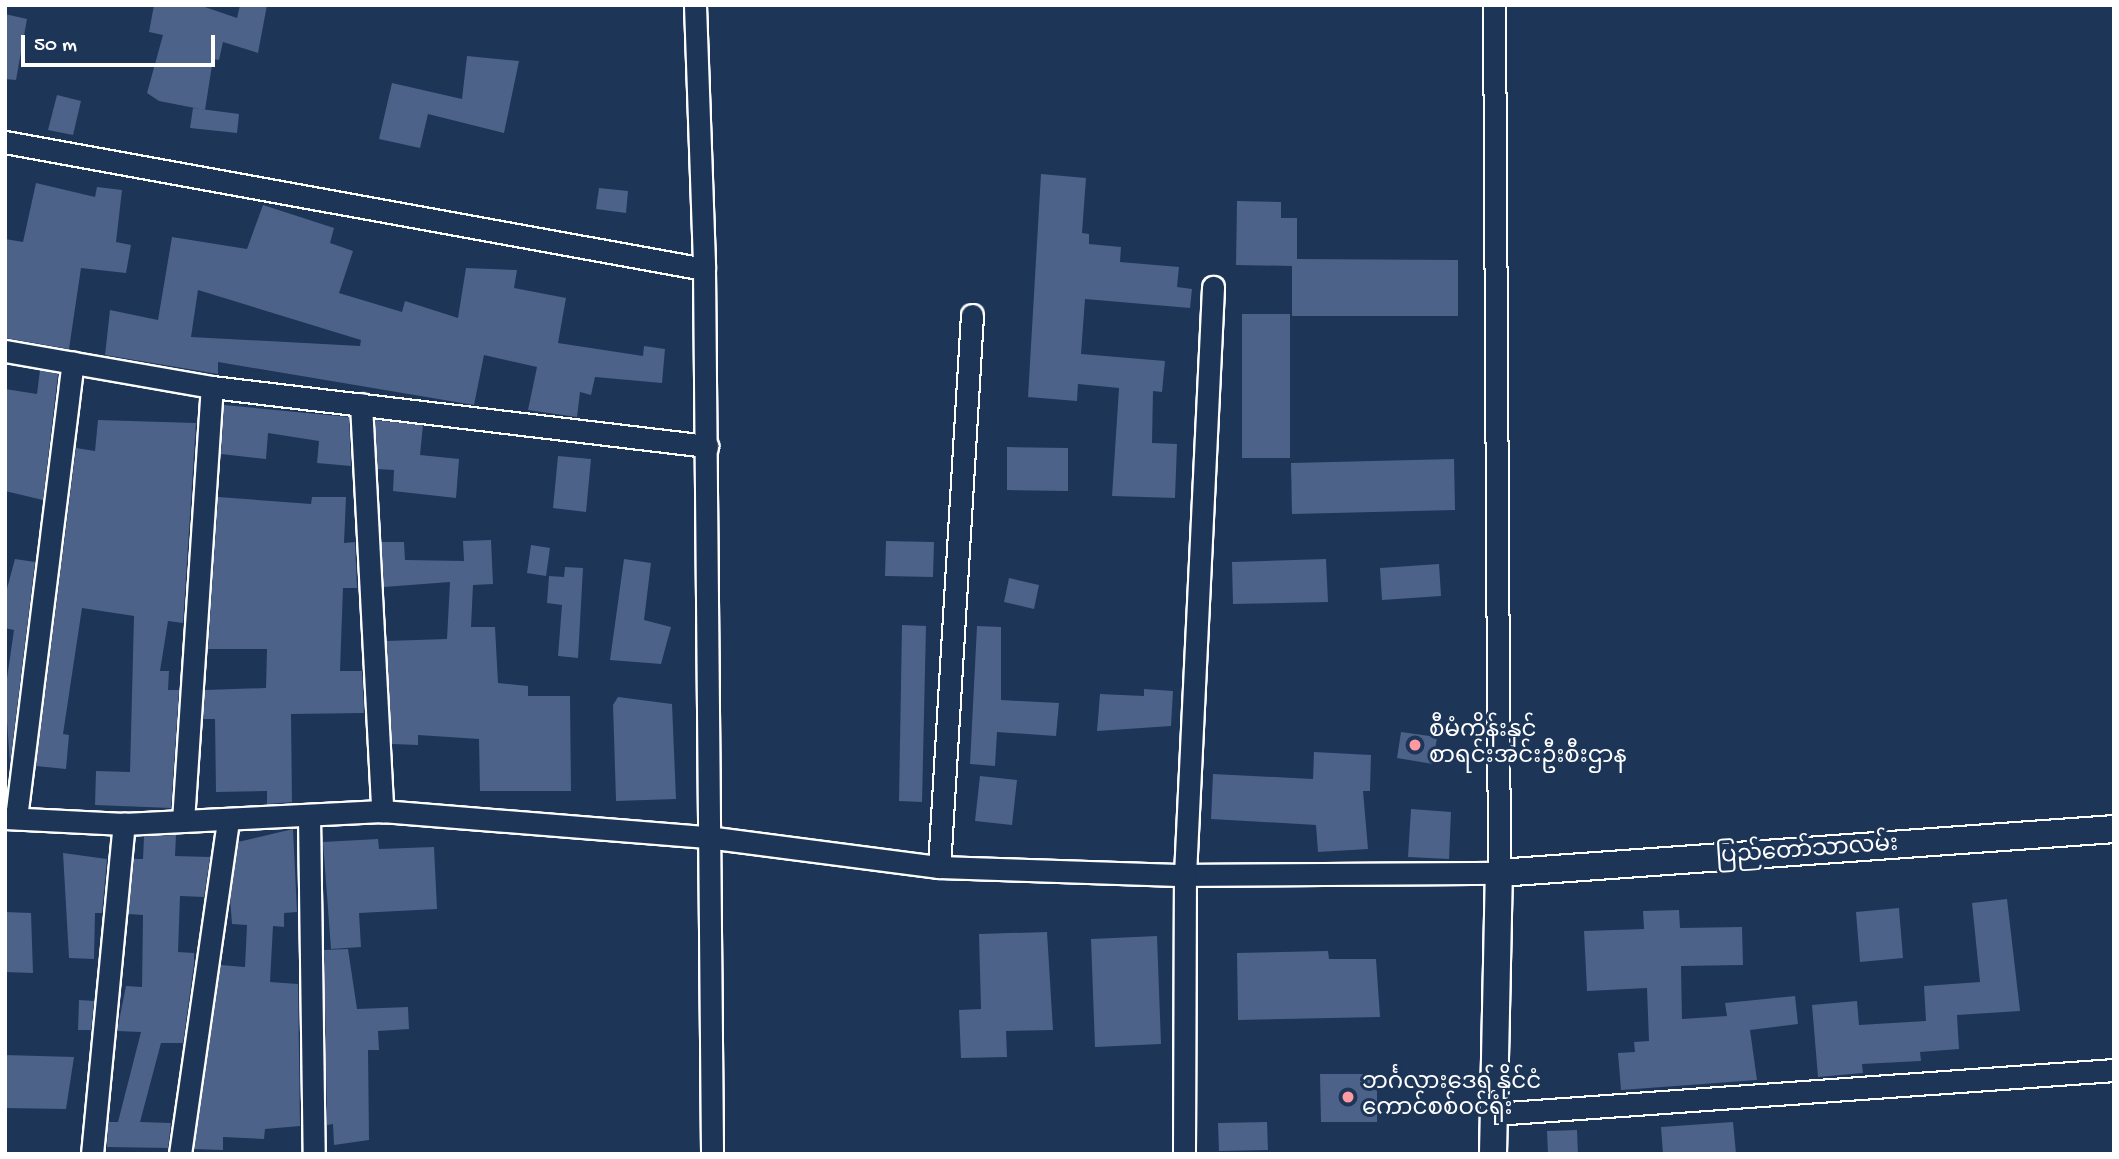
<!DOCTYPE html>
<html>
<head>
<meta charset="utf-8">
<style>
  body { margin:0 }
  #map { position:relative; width:2119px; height:1159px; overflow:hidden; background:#1d3557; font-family:"Gochi Hand","Noto Sans Myanmar",sans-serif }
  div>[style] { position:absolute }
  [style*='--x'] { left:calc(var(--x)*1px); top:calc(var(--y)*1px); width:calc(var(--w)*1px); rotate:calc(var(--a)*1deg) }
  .building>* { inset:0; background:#4c6289 }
  .roads { filter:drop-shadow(2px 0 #fff) drop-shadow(-2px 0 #fff) drop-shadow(0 2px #fff) drop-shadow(0 -2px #fff) }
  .minor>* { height:21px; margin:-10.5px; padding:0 10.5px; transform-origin:10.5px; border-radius:10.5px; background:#1d3557 }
  .tertiary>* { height:26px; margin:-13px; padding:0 13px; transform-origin:13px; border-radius:13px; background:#1d3557 }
  .dots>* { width:19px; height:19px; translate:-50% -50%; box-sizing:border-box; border:4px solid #1d3557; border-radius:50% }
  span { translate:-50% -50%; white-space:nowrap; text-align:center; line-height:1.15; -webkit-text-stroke:6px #1d3557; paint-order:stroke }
  .poi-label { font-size:23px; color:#fff }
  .left { translate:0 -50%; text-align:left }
  .street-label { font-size:23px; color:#fff }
  .frame { position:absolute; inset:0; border:7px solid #fff; pointer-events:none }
  .scale { position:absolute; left:21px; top:35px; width:194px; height:32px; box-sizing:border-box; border:4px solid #fff; border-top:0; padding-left:9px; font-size:21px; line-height:24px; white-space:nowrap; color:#fff; -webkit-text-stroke:5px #1d3557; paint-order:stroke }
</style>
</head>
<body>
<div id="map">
  <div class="building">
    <div style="clip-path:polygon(154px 5px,199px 5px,237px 18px,240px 5px,267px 5px,258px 53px,223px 42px,219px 60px,213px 59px,205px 110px,159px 101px,147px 93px,163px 35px,149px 32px)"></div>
    <div style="clip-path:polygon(5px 14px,27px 19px,16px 80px,5px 79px)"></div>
    <div style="clip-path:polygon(467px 56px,519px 61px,504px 133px,428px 114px,420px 148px,379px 139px,392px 83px,462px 99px)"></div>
    <div style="clip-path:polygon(57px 95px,81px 101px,73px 135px,48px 130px)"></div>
    <div style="clip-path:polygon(193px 108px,239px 114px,237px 133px,190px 128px)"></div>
    <div style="clip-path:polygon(1041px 174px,1086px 178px,1082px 233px,1089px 234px,1089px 244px,1121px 247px,1120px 262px,1179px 267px,1177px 287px,1192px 289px,1190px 308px,1085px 299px,1081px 354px,1165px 361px,1162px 392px,1153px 391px,1152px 443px,1177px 444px,1175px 498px,1112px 496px,1119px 388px,1078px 384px,1077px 401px,1028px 397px)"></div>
    <div style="clip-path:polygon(36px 183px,95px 197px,97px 187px,122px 190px,116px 242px,131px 245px,126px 273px,81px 268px,69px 349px,5px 338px,5px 239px,23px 242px)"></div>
    <div style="clip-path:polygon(599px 188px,628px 191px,626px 213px,596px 209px)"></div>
    <div style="clip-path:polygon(1237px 201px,1281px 202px,1281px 218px,1297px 218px,1297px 259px,1458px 260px,1458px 316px,1292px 316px,1292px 266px,1236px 265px)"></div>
    <div style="clip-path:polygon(evenodd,263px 205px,334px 228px,330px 243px,353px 251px,339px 293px,402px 312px,405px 301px,458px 318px,466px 268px,517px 270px,514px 288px,566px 298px,558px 343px,643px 356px,644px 346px,665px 349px,662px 383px,595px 377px,591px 395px,580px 392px,577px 417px,528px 410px,537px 367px,484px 355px,474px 405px,218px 362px,218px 374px,105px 355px,110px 310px,158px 320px,172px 237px,247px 249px,263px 205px,198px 290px,361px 340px,360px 346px,191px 337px,198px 290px)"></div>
    <div style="clip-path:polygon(1242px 314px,1290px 314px,1290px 458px,1242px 458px)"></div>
    <div style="clip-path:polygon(40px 370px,58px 374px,43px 500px,5px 491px,5px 389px,37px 394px)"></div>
    <div style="clip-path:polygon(224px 405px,349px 417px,351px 466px,317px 463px,319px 441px,268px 433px,266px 459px,221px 454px)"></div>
    <div style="clip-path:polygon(98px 420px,196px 423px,183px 623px,168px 621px,160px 671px,169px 671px,168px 690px,179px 690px,171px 808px,95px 805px,96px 771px,130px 772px,134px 616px,82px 608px,63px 734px,69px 735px,66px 769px,36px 766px,76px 448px,95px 451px)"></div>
    <div style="clip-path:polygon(375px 420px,423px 425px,420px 455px,459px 459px,456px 498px,393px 491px,394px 470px,377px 469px)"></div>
    <div style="clip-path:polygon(1007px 447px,1068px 448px,1068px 491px,1007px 490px)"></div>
    <div style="clip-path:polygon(558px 456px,591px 459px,586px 512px,553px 508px)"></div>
    <div style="clip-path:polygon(1454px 459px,1455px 510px,1292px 514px,1291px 463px)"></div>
    <div style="clip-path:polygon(218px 497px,311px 504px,312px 497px,346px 497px,344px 543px,355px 542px,357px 588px,343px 588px,340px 671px,362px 671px,364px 713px,291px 714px,292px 802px,267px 804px,267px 791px,216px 792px,215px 719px,203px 719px,205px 690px,266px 688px,267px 649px,208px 649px)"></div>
    <div style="clip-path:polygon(491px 540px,493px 584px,473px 585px,471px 627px,495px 627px,498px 683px,528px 686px,528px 696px,570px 696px,571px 791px,480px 791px,479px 739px,418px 735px,418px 745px,392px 744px,386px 641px,447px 639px,450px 582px,384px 587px,381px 542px,404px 542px,405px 560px,464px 561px,463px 541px)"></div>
    <div style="clip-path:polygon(886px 541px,934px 542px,933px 577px,885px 576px)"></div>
    <div style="clip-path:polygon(531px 545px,550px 548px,546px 576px,527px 573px)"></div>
    <div style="clip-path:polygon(15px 559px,35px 562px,10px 764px,5px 692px,14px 630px,5px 628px,5px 596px)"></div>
    <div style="clip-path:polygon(624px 559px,651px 563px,644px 620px,671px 627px,661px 664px,610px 660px)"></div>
    <div style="clip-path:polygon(1326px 559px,1328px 602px,1233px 604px,1232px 562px)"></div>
    <div style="clip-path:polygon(1439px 564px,1441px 596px,1382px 600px,1380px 568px)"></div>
    <div style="clip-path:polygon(565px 567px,583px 568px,578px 658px,558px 656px,562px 605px,547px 603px,549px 576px,564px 577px)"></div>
    <div style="clip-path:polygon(1009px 578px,1039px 585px,1034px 609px,1004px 602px)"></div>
    <div style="clip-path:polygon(902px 625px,926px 626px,922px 802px,899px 801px)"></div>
    <div style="clip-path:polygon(977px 626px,1001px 627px,1001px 700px,1059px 703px,1056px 736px,997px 732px,995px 766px,970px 764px)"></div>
    <div style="clip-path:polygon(1144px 689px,1173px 691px,1171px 726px,1097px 731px,1100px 694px,1144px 696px)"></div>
    <div style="clip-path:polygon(618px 697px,672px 704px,676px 799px,616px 801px,613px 705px)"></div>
    <div style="clip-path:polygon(1401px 732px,1437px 737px,1433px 764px,1397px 758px)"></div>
    <div style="clip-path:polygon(1314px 752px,1371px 755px,1370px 791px,1363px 791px,1368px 849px,1318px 852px,1316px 825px,1211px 819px,1213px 774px,1313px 779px)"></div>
    <div style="clip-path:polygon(980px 776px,1017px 780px,1012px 825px,975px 821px)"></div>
    <div style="clip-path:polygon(1411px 809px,1451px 812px,1449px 859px,1408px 857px)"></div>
    <div style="clip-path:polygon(293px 829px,297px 912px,284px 913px,284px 927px,273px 926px,270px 982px,298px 984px,300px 1126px,265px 1129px,264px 1139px,223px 1137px,223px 1150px,194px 1149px,220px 965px,245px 967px,247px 925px,232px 924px,230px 898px,238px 842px)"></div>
    <div style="clip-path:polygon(176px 835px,175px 856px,210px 857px,204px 897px,180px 896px,178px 952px,194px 953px,194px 964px,183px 1043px,161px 1043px,140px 1122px,171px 1123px,168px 1148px,107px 1147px,108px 1122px,118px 1122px,141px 1032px,117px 1031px,126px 986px,142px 987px,143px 915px,128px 914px,134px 859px,143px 859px,144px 836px)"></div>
    <div style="clip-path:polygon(378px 839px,379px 849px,434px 847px,437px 909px,359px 913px,361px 947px,331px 949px,323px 842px)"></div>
    <div style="clip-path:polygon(63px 853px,107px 859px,102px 913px,95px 913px,94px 959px,69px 958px)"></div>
    <div style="clip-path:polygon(2007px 899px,2020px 1011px,1957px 1015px,1959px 1049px,1920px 1052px,1921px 1061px,1862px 1064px,1863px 1073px,1818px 1077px,1812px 1005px,1857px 1001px,1859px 1025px,1926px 1021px,1924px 986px,1980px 982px,1972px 903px)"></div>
    <div style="clip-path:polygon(1899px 908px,1903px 958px,1860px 962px,1856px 912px)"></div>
    <div style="clip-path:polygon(1679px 910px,1680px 928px,1742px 927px,1743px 965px,1681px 966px,1682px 1019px,1727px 1016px,1725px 1003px,1795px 996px,1798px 1024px,1750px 1030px,1757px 1080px,1621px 1090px,1618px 1053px,1635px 1052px,1634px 1042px,1649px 1041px,1647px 988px,1587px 991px,1584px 931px,1644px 929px,1643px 911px)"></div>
    <div style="clip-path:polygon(5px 912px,31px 913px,33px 973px,5px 972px)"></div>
    <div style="clip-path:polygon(1047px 932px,1053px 1030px,1006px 1031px,1007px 1057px,961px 1058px,959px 1010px,981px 1009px,979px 934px)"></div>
    <div style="clip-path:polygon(1157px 936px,1161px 1044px,1095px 1047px,1091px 939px)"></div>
    <div style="clip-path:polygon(348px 949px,357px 1009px,408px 1007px,409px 1029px,378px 1031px,379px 1050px,368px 1050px,369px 1140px,334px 1145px,333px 1124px,327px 1125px,324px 950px)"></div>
    <div style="clip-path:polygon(1328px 951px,1329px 959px,1376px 959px,1380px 1017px,1238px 1020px,1237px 953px)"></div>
    <div style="clip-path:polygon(79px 1000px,94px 1001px,91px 1030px,78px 1030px)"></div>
    <div style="clip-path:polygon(5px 1055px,74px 1057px,66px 1109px,5px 1108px)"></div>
    <div style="clip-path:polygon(1320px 1074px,1377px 1074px,1377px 1122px,1321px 1122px)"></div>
    <div style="clip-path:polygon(1267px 1122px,1268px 1150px,1219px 1151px,1218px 1123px)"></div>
    <div style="clip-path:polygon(1733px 1122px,1736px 1154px,1663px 1154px,1661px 1127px)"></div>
    <div style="clip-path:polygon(1577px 1130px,1578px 1154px,1548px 1154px,1547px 1131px)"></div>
  </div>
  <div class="roads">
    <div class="minor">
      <div style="--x:695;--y:5;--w:264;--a:88"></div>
      <div style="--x:704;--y:269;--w:885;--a:89.48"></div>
      <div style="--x:5;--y:142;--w:710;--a:10.3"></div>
      <div style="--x:5;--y:351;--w:210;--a:9.9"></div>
      <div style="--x:212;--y:387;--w:499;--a:6.8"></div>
      <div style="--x:361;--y:404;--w:408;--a:87"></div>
      <div style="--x:309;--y:816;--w:338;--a:89.2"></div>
      <div style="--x:5;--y:818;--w:119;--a:2.9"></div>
      <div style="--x:124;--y:824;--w:258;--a:-2.9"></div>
      <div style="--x:382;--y:811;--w:326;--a:4.6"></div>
      <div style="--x:707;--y:837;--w:234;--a:7.4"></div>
      <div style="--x:939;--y:867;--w:246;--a:1.9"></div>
      <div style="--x:1185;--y:875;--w:314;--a:-0.4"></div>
      <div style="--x:1499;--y:873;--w:868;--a:-90.33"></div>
      <div style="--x:16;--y:818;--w:459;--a:-82.9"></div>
      <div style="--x:183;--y:821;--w:435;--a:-86.2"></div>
      <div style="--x:939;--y:867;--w:553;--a:-86.58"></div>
      <div style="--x:1494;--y:1114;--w:622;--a:-4.06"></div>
      <div style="--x:92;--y:1154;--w:332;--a:-84.5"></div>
      <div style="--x:180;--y:1154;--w:336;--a:-81.8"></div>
      <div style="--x:1184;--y:1154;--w:279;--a:-89.8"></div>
      <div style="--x:1185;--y:875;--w:589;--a:-87.27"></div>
    </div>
    <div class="tertiary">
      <div style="--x:1493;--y:1154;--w:281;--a:-88.8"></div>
      <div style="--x:1499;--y:873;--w:617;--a:-4.09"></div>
    </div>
  </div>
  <div class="dots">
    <div style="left:1415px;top:745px;background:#ff9aa2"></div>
    <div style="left:1348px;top:1097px;background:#ff9aa2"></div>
  </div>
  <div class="poi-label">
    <span class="left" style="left:1429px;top:745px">စီမံကိန်းနှင့်<br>စာရင်းအင်းဦးစီးဌာန</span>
    <span class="left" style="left:1362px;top:1097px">ဘင်္ဂလားဒေရှ့်နိုင်ငံ<br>ကောင်စစ်ဝင်ရုံး</span>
  </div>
  <div class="street-label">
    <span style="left:1807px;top:852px;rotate:-4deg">ပြည်တော်သာလမ်း</span>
  </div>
  <div class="frame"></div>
  <div class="scale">50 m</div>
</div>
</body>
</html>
